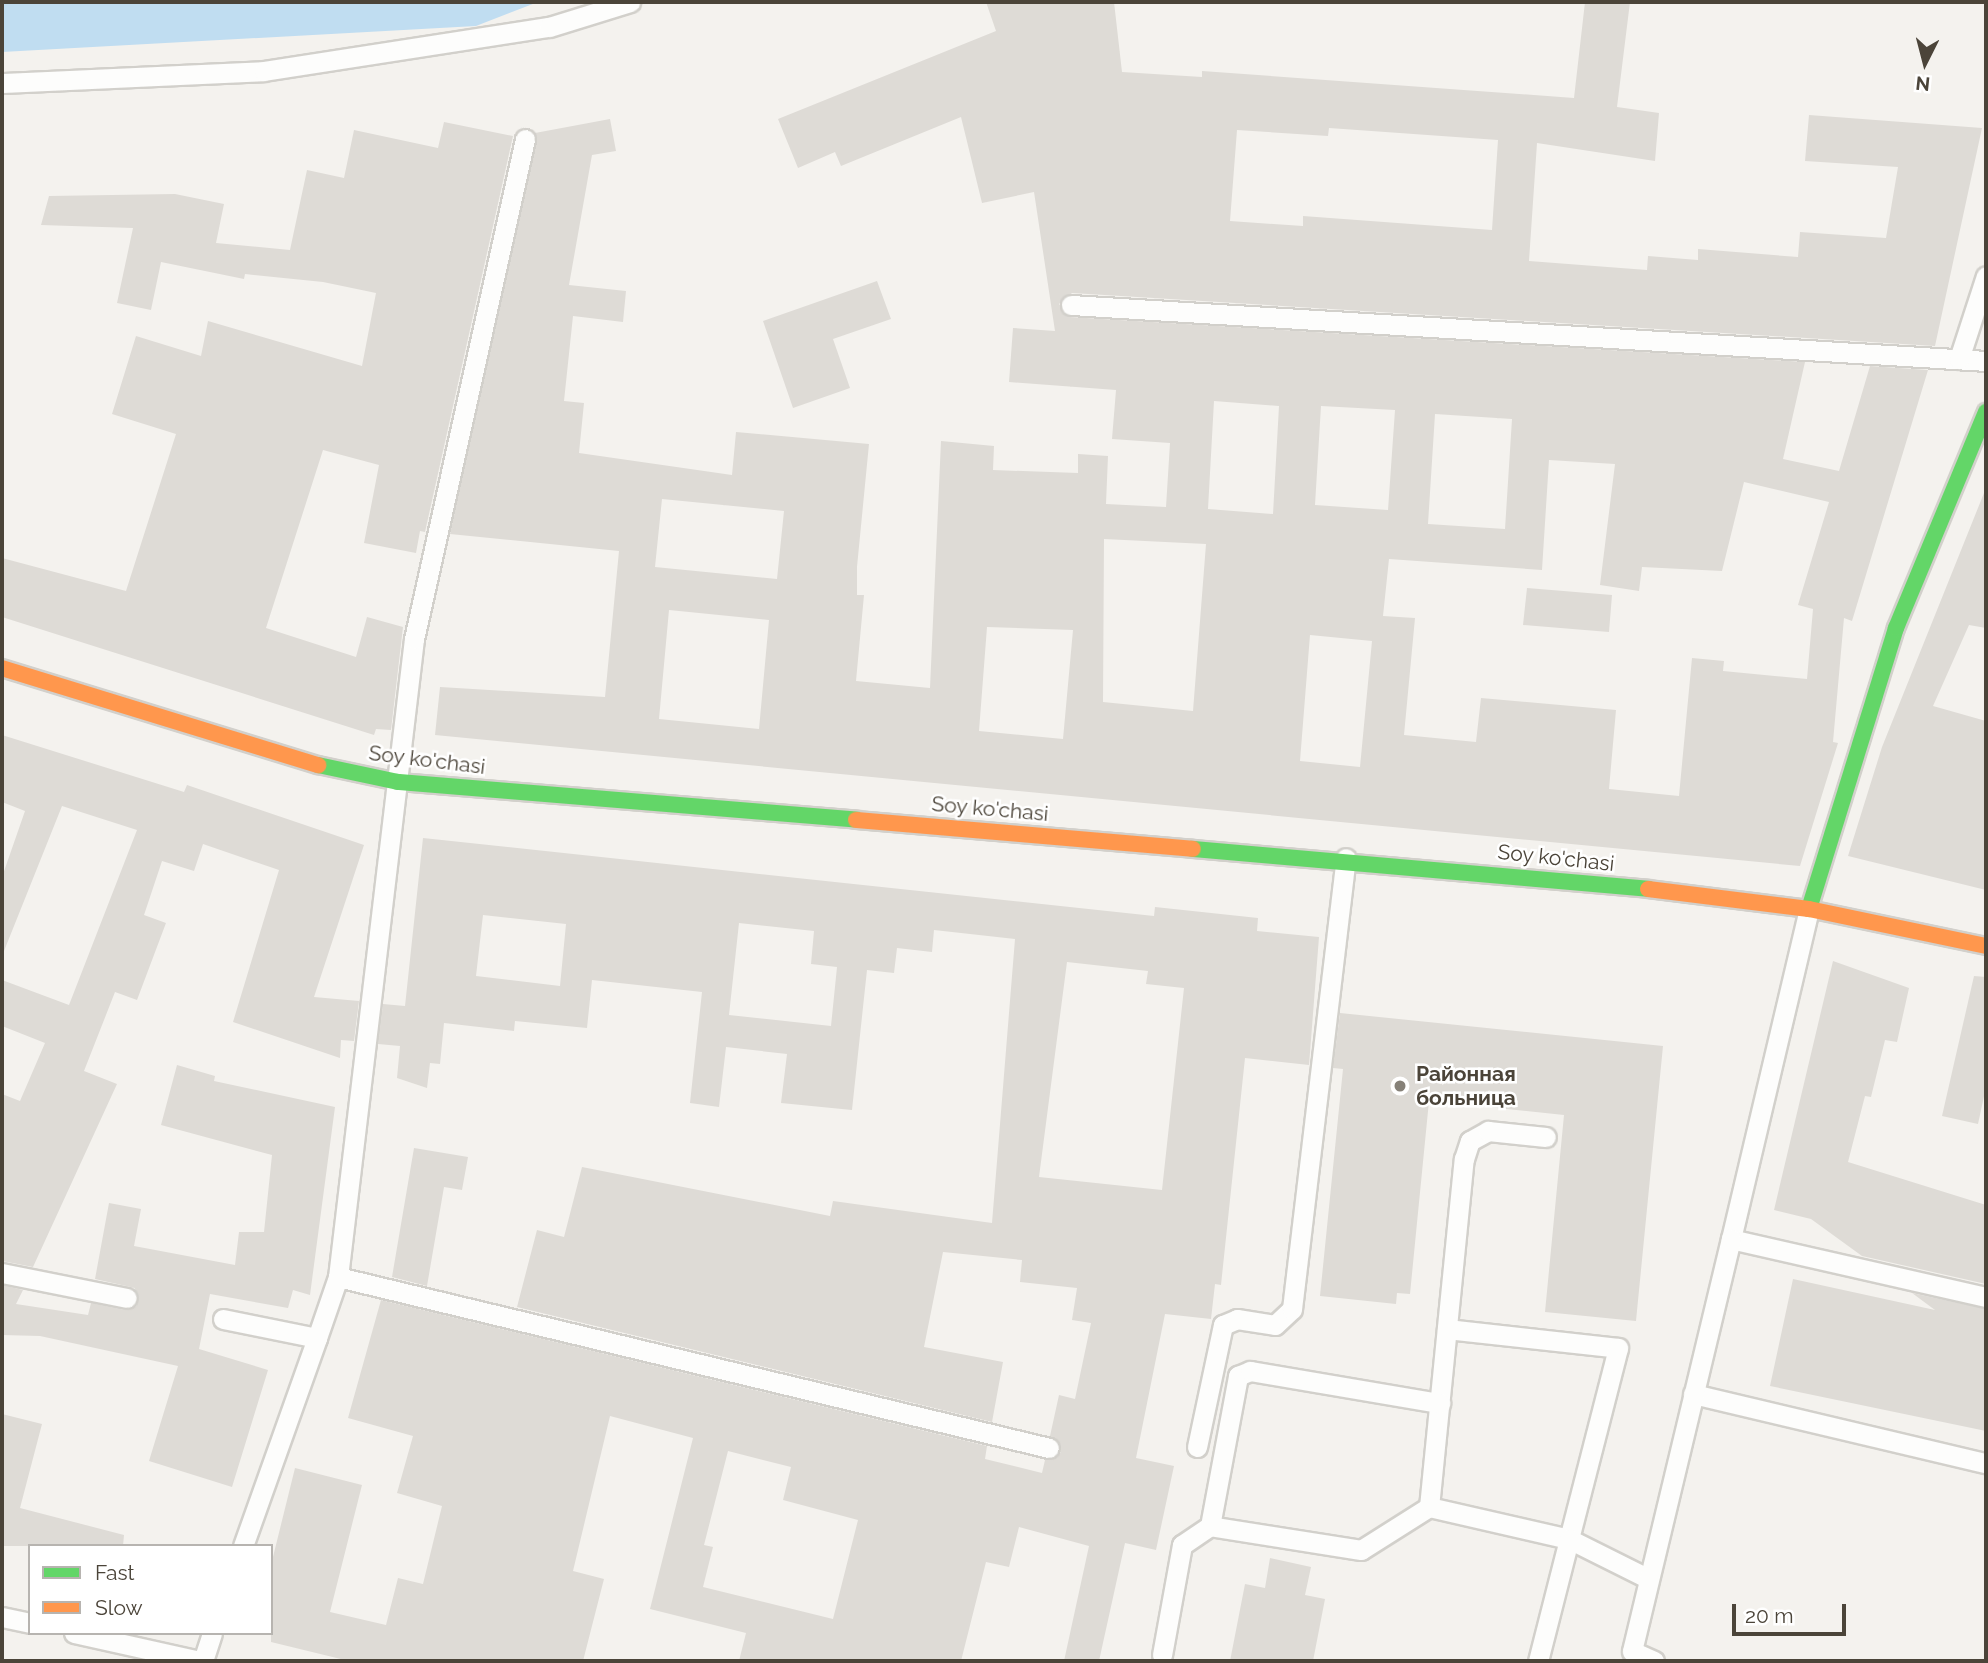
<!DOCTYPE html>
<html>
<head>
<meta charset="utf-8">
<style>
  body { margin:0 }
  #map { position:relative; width:1988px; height:1663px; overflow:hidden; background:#f4f2ee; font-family:Raleway,sans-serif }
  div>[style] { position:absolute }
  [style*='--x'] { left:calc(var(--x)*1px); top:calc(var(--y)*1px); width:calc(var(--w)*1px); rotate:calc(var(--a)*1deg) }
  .water>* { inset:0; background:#c0ddf1 }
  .building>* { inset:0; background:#dedbd6 }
  .roads { filter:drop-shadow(2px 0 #d2d0cb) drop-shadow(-2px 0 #d2d0cb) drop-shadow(0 2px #d2d0cb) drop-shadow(0 -2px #d2d0cb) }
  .lane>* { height:19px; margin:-9.5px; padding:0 9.5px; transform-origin:9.5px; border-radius:9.5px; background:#fdfdfc }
  .fast>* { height:16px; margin:-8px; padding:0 8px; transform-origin:8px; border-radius:8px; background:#63d668 }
  .slow>* { height:16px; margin:-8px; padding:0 8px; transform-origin:8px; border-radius:8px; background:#ff974d }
  .dots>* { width:19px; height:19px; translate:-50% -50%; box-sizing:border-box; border:4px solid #fff; border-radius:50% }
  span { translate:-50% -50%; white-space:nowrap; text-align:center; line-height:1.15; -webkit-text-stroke:5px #fff; paint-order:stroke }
  .street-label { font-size:21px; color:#4b4439 }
  .poi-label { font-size:21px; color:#4b4439; font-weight:700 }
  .left { translate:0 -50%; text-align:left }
  .frame { position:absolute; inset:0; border:4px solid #4b4439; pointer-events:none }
  .legend { position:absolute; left:28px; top:1544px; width:245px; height:91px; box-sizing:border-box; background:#fff; border:2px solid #b7b4b0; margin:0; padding:9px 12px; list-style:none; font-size:21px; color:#4b4439 }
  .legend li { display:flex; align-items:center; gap:14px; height:35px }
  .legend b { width:35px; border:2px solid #b7b4b0 }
  .north { position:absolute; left:1890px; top:28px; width:70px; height:70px; -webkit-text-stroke:5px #fff; paint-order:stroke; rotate:186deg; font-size:19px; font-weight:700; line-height:28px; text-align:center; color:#4b4439 }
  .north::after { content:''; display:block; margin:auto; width:24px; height:32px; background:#4b4439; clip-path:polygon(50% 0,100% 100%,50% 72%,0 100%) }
  .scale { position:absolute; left:1732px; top:1604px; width:114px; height:32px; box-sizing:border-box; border:4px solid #4b4439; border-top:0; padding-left:9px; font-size:21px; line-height:24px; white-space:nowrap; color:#4b4439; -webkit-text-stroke:5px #fff; paint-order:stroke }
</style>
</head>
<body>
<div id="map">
  <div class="water">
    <div style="clip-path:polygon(2px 2px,538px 2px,476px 26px,2px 52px)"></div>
  </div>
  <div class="building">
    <div style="clip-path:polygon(evenodd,986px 2px,1114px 2px,1122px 72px,1202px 77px,1202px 71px,1574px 98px,1585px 2px,1630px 2px,1617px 107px,1659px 113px,1655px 161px,1537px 143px,1529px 261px,1647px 270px,1648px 256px,1698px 260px,1698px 249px,1798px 257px,1800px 232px,1886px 238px,1898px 167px,1805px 161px,1809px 115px,1982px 128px,1935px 346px,1072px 293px,1059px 304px,1070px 317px,1805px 362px,1783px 459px,1839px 471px,1870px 366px,1928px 370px,1852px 621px,1844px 618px,1833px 742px,1838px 743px,1800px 866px,435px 735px,440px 687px,605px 697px,619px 551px,450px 534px,535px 133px,610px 119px,616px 151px,592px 155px,569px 285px,626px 291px,623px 322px,573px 316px,564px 401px,584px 403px,579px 453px,732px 475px,736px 432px,869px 444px,857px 567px,857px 595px,864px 595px,856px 681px,930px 688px,941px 441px,994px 446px,993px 470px,1078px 473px,1078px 454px,1108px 456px,1106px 504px,1166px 507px,1170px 443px,1112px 439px,1116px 390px,1009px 382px,1013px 328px,1055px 331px,1034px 192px,982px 203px,961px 117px,841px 166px,835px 152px,798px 168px,778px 119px,996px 31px,986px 2px,1329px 128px,1498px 140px,1492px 230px,1303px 216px,1303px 226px,1230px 221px,1237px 130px,1328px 136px,1329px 128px,986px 2px,1214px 401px,1279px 406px,1273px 514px,1208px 509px,1214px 401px,986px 2px,1321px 406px,1395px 410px,1388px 510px,1315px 505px,1321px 406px,986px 2px,1435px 414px,1512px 419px,1505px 529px,1428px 524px,1435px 414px,986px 2px,1549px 460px,1615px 464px,1600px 585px,1639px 591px,1642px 567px,1722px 571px,1744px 482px,1829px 502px,1798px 605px,1813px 609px,1807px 679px,1723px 671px,1724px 661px,1692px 658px,1679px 796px,1609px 789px,1616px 710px,1481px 698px,1476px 742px,1404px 735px,1415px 618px,1383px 616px,1389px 559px,1542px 570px,1549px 460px,986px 2px,662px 499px,784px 511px,777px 579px,655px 567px,662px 499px,986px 2px,1104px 539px,1206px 544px,1193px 711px,1103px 702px,1104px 539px,986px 2px,669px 610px,769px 620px,759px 729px,659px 719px,669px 610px,986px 2px,987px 627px,1073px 630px,1063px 739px,979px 731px,987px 627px,986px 2px,1310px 635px,1372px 641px,1360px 767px,1300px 761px,1310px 635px)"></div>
    <div style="clip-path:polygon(444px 122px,513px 136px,425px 532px,420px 531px,416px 553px,364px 543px,379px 465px,323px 450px,266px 628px,356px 657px,367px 617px,403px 627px,391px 730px,376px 729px,374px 735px,2px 617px,2px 558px,126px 591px,176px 434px,112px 414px,136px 336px,201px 356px,208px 321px,362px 366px,376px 293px,323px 282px,245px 274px,244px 279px,161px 262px,151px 310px,117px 303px,133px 228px,41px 225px,49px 196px,175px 194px,224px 204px,216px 243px,290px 250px,307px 170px,344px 178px,354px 130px,438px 148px)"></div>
    <div style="clip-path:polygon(877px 281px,891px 319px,833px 339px,850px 388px,793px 408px,763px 321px)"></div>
    <div style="clip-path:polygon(1986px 488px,1986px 628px,1969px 625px,1933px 706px,1986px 721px,1986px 890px,1848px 856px,1882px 747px)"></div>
    <div style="clip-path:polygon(1527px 588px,1612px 595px,1609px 632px,1523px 625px)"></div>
    <div style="clip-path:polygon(2px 735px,184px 792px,187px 785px,364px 845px,314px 997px,359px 1001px,354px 1041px,341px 1040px,340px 1058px,233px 1022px,279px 870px,203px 844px,194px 871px,162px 861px,144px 915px,166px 923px,137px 1000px,115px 992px,84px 1071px,117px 1084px,33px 1267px,2px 1261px,2px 1094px,20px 1101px,45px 1043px,2px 1026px,2px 980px,69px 1005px,137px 830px,62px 806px,2px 956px,2px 877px,25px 811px,2px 802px)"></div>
    <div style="clip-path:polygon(evenodd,423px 838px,1154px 916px,1155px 907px,1258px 918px,1257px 931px,1319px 937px,1309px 1065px,1245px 1058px,1221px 1285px,1215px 1284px,1211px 1319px,1165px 1314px,1136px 1458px,1174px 1466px,1156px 1550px,1125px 1543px,1099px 1661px,1064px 1661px,1089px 1546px,1019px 1527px,1009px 1567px,986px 1562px,961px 1661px,739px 1661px,746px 1633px,650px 1609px,693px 1438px,610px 1416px,573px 1571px,604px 1579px,583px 1661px,349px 1661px,271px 1642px,271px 1565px,295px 1468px,362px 1485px,330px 1612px,386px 1625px,398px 1578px,423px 1584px,442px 1506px,397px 1493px,413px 1436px,348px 1418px,381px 1300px,987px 1446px,985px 1459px,1042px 1473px,1045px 1460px,1061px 1452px,1050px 1436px,1059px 1395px,1075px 1399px,1091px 1323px,1072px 1320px,1077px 1288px,1020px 1282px,1022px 1260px,943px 1252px,924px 1347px,1003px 1362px,992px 1422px,517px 1307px,537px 1230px,564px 1237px,582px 1167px,830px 1216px,833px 1201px,992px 1223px,1015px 939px,934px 930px,932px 952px,897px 948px,894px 973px,867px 970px,852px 1110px,781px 1103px,787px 1054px,726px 1047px,719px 1107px,690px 1103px,702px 992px,592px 980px,587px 1028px,515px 1021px,514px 1031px,444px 1023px,440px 1064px,430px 1063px,427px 1088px,397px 1078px,400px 1046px,378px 1044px,383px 1004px,405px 1006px,423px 838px,483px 915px,566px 924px,560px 986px,476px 976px,483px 915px,423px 838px,739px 923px,814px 931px,811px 964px,837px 967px,831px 1026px,729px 1015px,739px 923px,423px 838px,1067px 962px,1148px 971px,1146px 984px,1184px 988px,1162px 1190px,1039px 1177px,1067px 962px,423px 838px,728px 1451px,791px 1467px,783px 1500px,858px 1520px,833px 1619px,703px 1587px,713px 1547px,704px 1545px,728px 1451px)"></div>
    <div style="clip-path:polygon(1833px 961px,1909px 988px,1897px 1042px,1885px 1040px,1871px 1097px,1865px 1096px,1848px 1162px,1986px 1205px,1986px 1284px,1862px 1256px,1811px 1219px,1774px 1210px)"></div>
    <div style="clip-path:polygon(1974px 976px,1986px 977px,1986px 1087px,1978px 1124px,1942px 1116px)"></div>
    <div style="clip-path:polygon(1340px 1013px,1663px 1046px,1636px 1321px,1545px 1312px,1564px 1115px,1429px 1101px,1410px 1294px,1397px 1293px,1396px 1304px,1320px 1296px,1343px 1069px,1333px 1068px)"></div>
    <div style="clip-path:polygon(177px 1065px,215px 1076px,214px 1081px,335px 1107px,310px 1295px,293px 1290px,288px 1308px,210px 1294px,199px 1349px,268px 1370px,232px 1487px,149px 1461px,178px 1366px,40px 1336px,2px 1335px,2px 1285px,23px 1290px,16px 1304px,88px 1315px,91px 1303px,125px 1310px,137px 1306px,135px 1288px,95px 1279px,109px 1203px,141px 1209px,134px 1246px,235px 1265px,239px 1232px,264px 1232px,272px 1155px,161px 1125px)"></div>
    <div style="clip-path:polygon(414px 1148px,468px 1157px,462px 1190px,444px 1187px,427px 1286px,392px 1277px)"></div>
    <div style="clip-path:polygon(1793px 1279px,1935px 1310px,1912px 1293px,1986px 1309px,1986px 1431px,1770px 1386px)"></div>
    <div style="clip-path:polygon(2px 1414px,42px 1424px,20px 1508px,124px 1535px,123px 1546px,2px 1546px)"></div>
    <div style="clip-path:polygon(1270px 1558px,1311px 1567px,1305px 1595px,1325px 1599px,1313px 1661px,1230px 1661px,1245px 1584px,1265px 1588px)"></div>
  </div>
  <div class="roads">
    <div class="lane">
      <div style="--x:2;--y:83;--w:262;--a:-2.6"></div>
      <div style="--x:264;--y:71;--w:288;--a:-8.8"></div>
      <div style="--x:549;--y:27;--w:85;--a:-17.2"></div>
      <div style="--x:1071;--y:305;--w:917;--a:3.5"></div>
      <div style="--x:1959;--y:359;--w:87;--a:-72"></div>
      <div style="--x:1809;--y:909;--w:339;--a:103.3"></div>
      <div style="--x:1731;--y:1239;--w:262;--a:12.8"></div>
      <div style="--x:2;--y:1273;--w:127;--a:11.3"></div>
      <div style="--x:338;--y:1277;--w:731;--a:13.52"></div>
      <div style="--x:223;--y:1319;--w:96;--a:11.4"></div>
      <div style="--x:317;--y:1338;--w:65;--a:-71"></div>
      <div style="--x:338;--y:1277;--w:643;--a:-83.21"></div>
      <div style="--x:414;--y:639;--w:512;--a:-77.48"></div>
      <div style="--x:1447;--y:1329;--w:172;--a:6.3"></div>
      <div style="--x:1618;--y:1348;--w:197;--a:104.4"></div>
      <div style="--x:1569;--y:1539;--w:144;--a:-167.1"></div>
      <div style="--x:1429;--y:1507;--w:350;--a:-84.3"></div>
      <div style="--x:1464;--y:1159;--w:19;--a:-72"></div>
      <div style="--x:1470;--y:1141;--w:21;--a:-29"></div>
      <div style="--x:1488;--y:1131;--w:58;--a:5.9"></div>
      <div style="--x:1693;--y:1394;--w:301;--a:13.3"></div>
      <div style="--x:1197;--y:1447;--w:125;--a:-78"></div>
      <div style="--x:1223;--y:1325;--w:15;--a:-23"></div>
      <div style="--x:1237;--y:1319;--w:38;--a:9"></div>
      <div style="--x:1275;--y:1325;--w:23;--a:-43"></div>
      <div style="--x:1292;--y:1309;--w:454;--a:-83.2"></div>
      <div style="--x:1429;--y:1507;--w:80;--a:147.7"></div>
      <div style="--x:1361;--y:1550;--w:153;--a:-171"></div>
      <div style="--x:1210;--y:1526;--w:153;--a:-79.4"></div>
      <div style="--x:1238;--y:1376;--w:13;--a:-23"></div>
      <div style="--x:1250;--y:1371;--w:193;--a:9.6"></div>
      <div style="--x:243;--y:1546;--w:221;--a:-70.4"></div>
      <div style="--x:2;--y:1617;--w:29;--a:12"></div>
      <div style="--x:74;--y:1633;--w:129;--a:12.5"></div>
      <div style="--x:1162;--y:1655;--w:112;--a:-79.7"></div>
      <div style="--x:1182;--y:1545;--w:34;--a:-34"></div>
      <div style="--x:203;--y:1661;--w:29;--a:-72"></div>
      <div style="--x:1538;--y:1661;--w:126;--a:-75.7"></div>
      <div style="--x:1569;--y:1539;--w:89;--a:26.6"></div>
      <div style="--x:1654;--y:1661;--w:24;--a:-156"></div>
      <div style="--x:1632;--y:1651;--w:424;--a:-76.5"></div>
    </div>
    <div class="fast">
      <div style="--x:318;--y:765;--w:82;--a:12"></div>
      <div style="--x:398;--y:782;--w:460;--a:4.7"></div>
      <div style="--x:1193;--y:849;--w:457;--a:5"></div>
      <div style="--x:1809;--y:909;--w:294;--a:-72.8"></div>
      <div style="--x:1896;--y:628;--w:234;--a:-67.4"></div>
    </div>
    <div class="slow">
      <div style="--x:2;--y:668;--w:331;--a:17.1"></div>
      <div style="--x:856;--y:820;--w:338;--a:4.9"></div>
      <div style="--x:1648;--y:889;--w:162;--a:7.1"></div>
      <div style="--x:1809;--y:909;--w:181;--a:11.8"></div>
    </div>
  </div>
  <div class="dots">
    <div style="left:1400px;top:1086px;background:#868178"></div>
  </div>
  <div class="street-label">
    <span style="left:427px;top:760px;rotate:7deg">Soy ko'chasi</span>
    <span style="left:990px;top:809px;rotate:5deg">Soy ko'chasi</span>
    <span style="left:1556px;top:858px;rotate:6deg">Soy ko'chasi</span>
  </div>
  <div class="poi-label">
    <span class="left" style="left:1416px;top:1086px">Районная<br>больница</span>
  </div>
  <div class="frame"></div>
  <ul class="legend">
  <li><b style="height:9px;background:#63d668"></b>Fast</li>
  <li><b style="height:9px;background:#ff974d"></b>Slow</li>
  </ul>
  <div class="north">N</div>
  <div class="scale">20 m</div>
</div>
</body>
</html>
